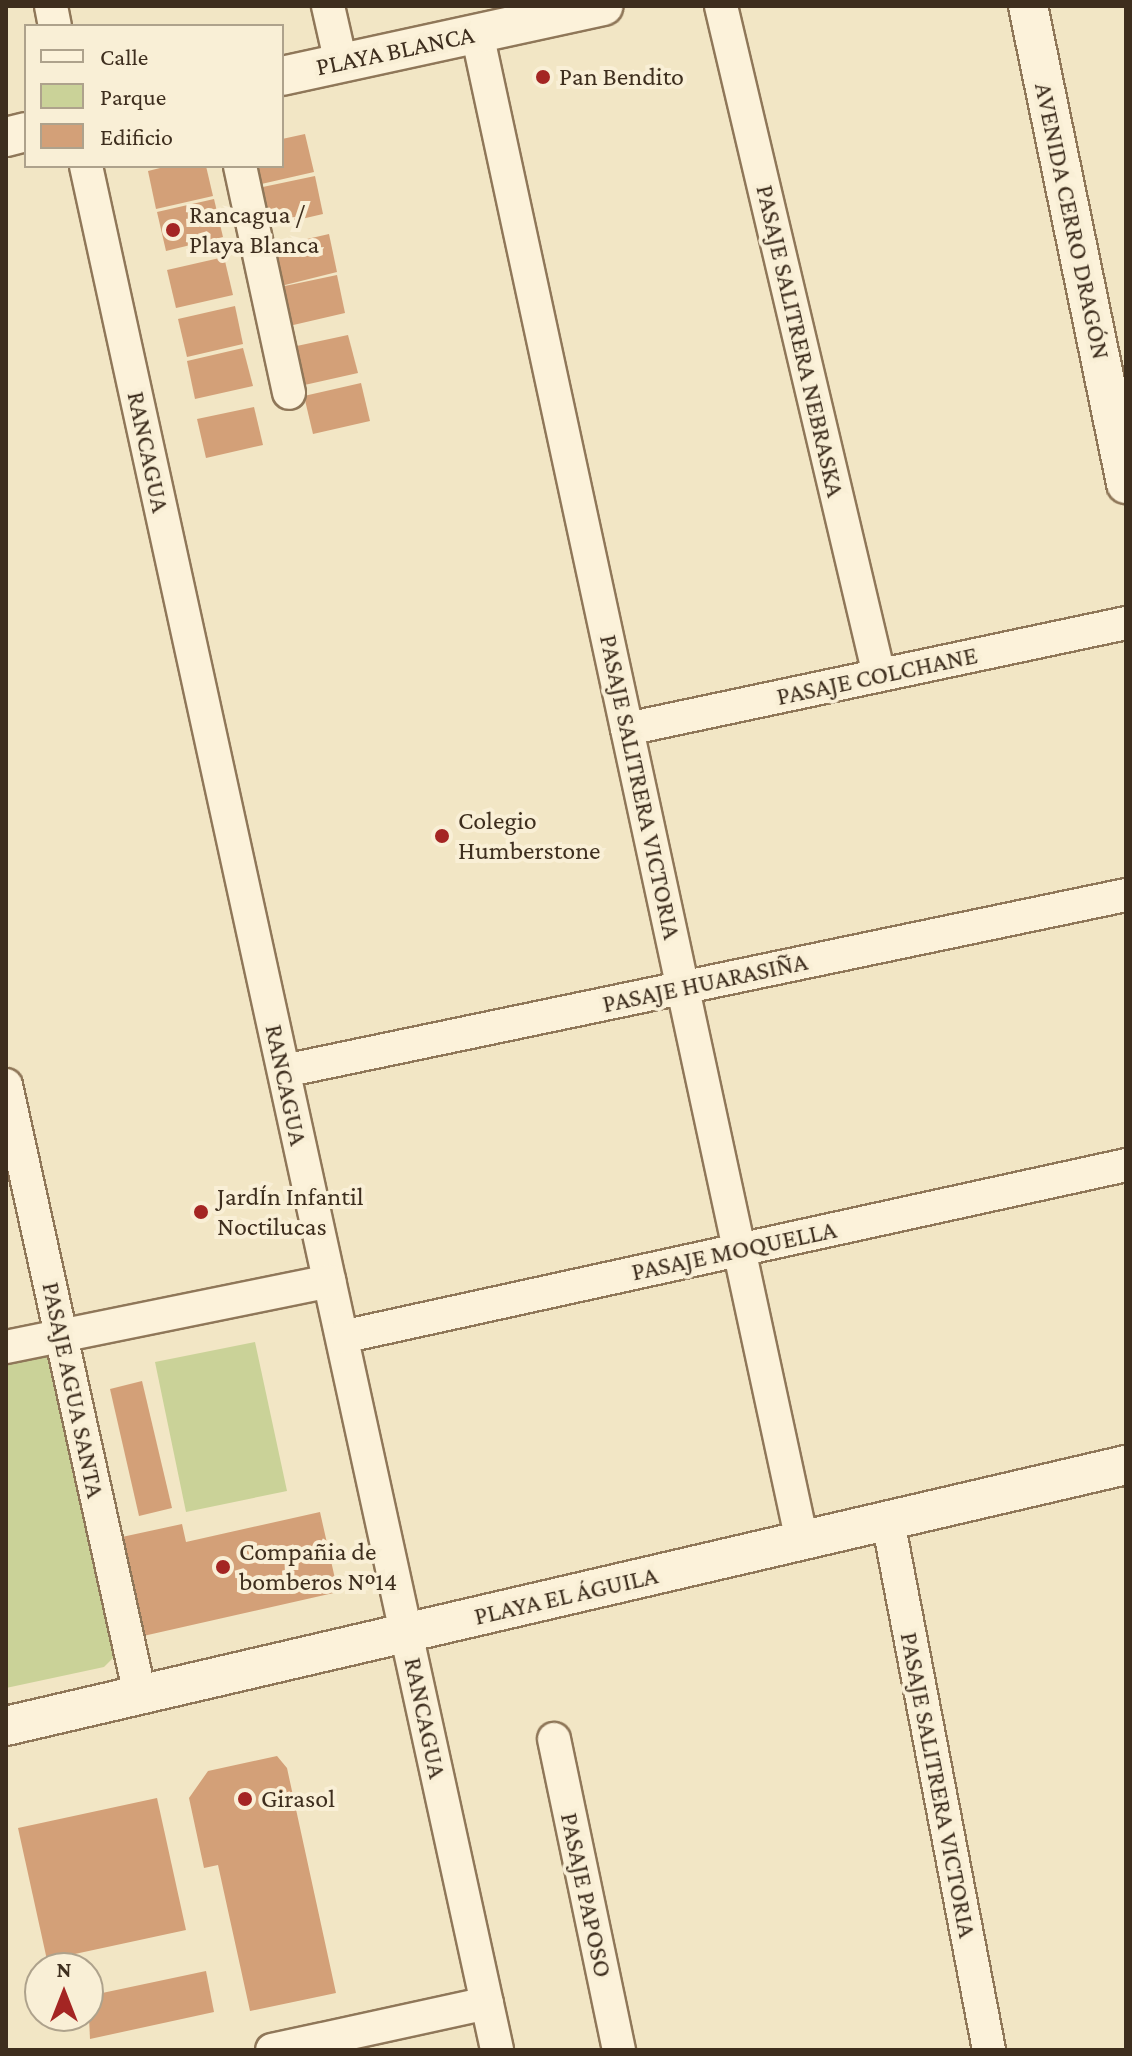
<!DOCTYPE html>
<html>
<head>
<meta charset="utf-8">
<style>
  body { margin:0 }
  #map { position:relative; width:1132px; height:2056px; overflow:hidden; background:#f2e6c5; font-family:"Crimson Pro",serif }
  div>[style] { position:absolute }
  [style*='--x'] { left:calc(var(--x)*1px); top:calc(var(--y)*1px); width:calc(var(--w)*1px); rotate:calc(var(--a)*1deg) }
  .green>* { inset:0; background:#cad298 }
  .building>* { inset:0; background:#d3a078 }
  .roads { filter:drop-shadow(2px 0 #8f7759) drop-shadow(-2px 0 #8f7759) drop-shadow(0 2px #8f7759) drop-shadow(0 -2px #8f7759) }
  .minor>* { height:32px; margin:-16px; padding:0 16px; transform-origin:16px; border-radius:16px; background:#fcf2da }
  .tertiary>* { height:38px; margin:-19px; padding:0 19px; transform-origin:19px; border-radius:19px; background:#fcf2da }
  .dots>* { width:22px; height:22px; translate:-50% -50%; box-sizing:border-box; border:4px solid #f9efd6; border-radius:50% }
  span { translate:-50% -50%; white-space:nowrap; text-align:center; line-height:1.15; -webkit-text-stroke:8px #f9efd6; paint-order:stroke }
  .street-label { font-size:26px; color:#3e2e1e }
  .poi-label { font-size:26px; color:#3e2e1e }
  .left { translate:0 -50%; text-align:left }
  .frame { position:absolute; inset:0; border:8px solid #3e2e1e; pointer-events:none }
  .legend { position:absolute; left:24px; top:24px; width:260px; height:144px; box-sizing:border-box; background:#f9efd6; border:2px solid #aea28c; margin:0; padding:10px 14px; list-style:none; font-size:24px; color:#3e2e1e }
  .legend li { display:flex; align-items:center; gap:16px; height:40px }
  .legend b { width:40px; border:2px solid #aea28c }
  .north { position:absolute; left:24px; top:1952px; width:80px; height:80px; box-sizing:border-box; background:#f9efd6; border:2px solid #aea28c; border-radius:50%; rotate:0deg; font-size:22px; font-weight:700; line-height:32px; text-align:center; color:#3e2e1e }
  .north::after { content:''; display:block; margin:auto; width:28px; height:36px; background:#a42523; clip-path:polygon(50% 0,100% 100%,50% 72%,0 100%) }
</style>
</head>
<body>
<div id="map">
  <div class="green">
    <div style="clip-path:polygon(255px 1342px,287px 1491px,186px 1512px,155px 1362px)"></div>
    <div style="clip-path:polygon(38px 1349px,55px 1360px,117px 1654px,104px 1667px,6px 1688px,6px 1356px)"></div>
  </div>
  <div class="building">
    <div style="clip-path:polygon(305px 134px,314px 172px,257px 185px,252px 166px,282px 166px,282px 139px)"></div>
    <div style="clip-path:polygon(168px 166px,206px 166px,213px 196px,156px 209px,148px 171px)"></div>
    <div style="clip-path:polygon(315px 176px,323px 214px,267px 227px,258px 188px)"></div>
    <div style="clip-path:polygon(214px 199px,223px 237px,166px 251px,157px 212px)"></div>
    <div style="clip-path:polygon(329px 234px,337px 272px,281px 286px,272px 247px)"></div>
    <div style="clip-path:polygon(224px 257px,233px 295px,176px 308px,167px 270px)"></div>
    <div style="clip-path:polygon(337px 275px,345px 313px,289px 326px,280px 287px)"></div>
    <div style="clip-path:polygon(235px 306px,243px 344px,187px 357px,178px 319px)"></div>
    <div style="clip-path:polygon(348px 335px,358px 373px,300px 386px,292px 347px)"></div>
    <div style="clip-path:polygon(243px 348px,253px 386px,195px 399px,187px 361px)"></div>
    <div style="clip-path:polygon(361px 383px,370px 421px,313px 434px,304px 396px)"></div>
    <div style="clip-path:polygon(254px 407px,263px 445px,206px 458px,197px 419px)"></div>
    <div style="clip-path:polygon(142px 1381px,172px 1508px,139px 1516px,110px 1389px)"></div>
    <div style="clip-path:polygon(320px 1512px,338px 1592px,130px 1639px,108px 1540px,182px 1524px,186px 1542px)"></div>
    <div style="clip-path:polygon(277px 1756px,287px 1768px,336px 1993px,250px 2011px,218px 1865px,204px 1868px,189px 1798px,208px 1771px)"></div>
    <div style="clip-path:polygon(157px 1798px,186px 1930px,47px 1960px,18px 1828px)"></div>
    <div style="clip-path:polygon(206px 1971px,214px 2012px,90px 2039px,88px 1996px)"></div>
  </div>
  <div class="roads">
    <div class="minor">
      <div style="--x:51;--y:6;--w:20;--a:79"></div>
      <div style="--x:328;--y:6;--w:58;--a:77.2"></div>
      <div style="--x:721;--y:6;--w:687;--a:76.71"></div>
      <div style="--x:477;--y:33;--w:1543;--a:77.84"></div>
      <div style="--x:86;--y:166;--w:1928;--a:77.69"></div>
      <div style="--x:240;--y:166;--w:232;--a:77.8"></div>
      <div style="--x:627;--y:729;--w:510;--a:-11.99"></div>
      <div style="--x:284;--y:1071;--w:860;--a:-11.81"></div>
      <div style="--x:6;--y:1085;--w:625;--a:77.61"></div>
      <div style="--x:342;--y:1337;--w:803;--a:-12.37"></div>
      <div style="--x:6;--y:1347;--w:330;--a:-11.5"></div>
      <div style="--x:888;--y:1521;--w:539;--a:79.19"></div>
      <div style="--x:554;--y:1739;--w:318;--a:78.2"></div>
      <div style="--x:272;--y:2050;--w:220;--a:-12.3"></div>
    </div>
    <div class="tertiary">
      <div style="--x:1028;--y:6;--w:488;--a:78.4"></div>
      <div style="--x:282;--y:76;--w:329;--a:-12.3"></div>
      <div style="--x:6;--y:137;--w:21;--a:-14"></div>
      <div style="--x:6;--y:1726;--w:1150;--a:-13.12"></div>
    </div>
  </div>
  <div class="dots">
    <div style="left:543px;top:77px;background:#a42523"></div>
    <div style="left:173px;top:230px;background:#a42523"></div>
    <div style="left:442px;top:836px;background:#a42523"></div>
    <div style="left:201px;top:1212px;background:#a42523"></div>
    <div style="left:223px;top:1567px;background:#a42523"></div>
    <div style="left:245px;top:1799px;background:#a42523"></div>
  </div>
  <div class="street-label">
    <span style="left:395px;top:51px;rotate:-12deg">PLAYA BLANCA</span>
    <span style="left:1072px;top:221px;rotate:78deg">AVENIDA CERRO DRAGÓN</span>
    <span style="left:800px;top:341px;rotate:77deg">PASAJE SALITRERA NEBRASKA</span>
    <span style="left:148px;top:452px;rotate:78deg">RANCAGUA</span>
    <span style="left:877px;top:676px;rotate:-12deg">PASAJE COLCHANE</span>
    <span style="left:640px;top:787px;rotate:78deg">PASAJE SALITRERA VICTORIA</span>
    <span style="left:705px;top:983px;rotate:-12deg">PASAJE HUARASIÑA</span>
    <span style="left:286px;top:1085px;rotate:78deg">RANCAGUA</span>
    <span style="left:734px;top:1251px;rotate:-12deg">PASAJE MOQUELLA</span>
    <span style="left:73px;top:1390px;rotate:78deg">PASAJE AGUA SANTA</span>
    <span style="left:566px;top:1596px;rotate:-13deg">PLAYA EL ÁGUILA</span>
    <span style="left:425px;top:1718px;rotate:78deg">RANCAGUA</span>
    <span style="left:938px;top:1785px;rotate:79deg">PASAJE SALITRERA VICTORIA</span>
    <span style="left:586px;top:1895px;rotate:78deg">PASAJE PAPOSO</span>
  </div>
  <div class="poi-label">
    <span class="left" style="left:559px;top:77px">Pan Bendito</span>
    <span class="left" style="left:189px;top:230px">Rancagua /<br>Playa Blanca</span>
    <span class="left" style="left:458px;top:836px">Colegio<br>Humberstone</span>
    <span class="left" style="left:217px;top:1212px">JardÍn Infantil<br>Noctilucas</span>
    <span class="left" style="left:239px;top:1567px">Compañia de<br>bomberos Nº14</span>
    <span class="left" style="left:261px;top:1799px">Girasol</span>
  </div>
  <div class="frame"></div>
  <ul class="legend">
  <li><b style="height:10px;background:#fcf2da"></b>Calle</li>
  <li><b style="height:22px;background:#cad298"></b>Parque</li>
  <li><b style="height:22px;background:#d3a078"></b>Edificio</li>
  </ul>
  <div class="north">N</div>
</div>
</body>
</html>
